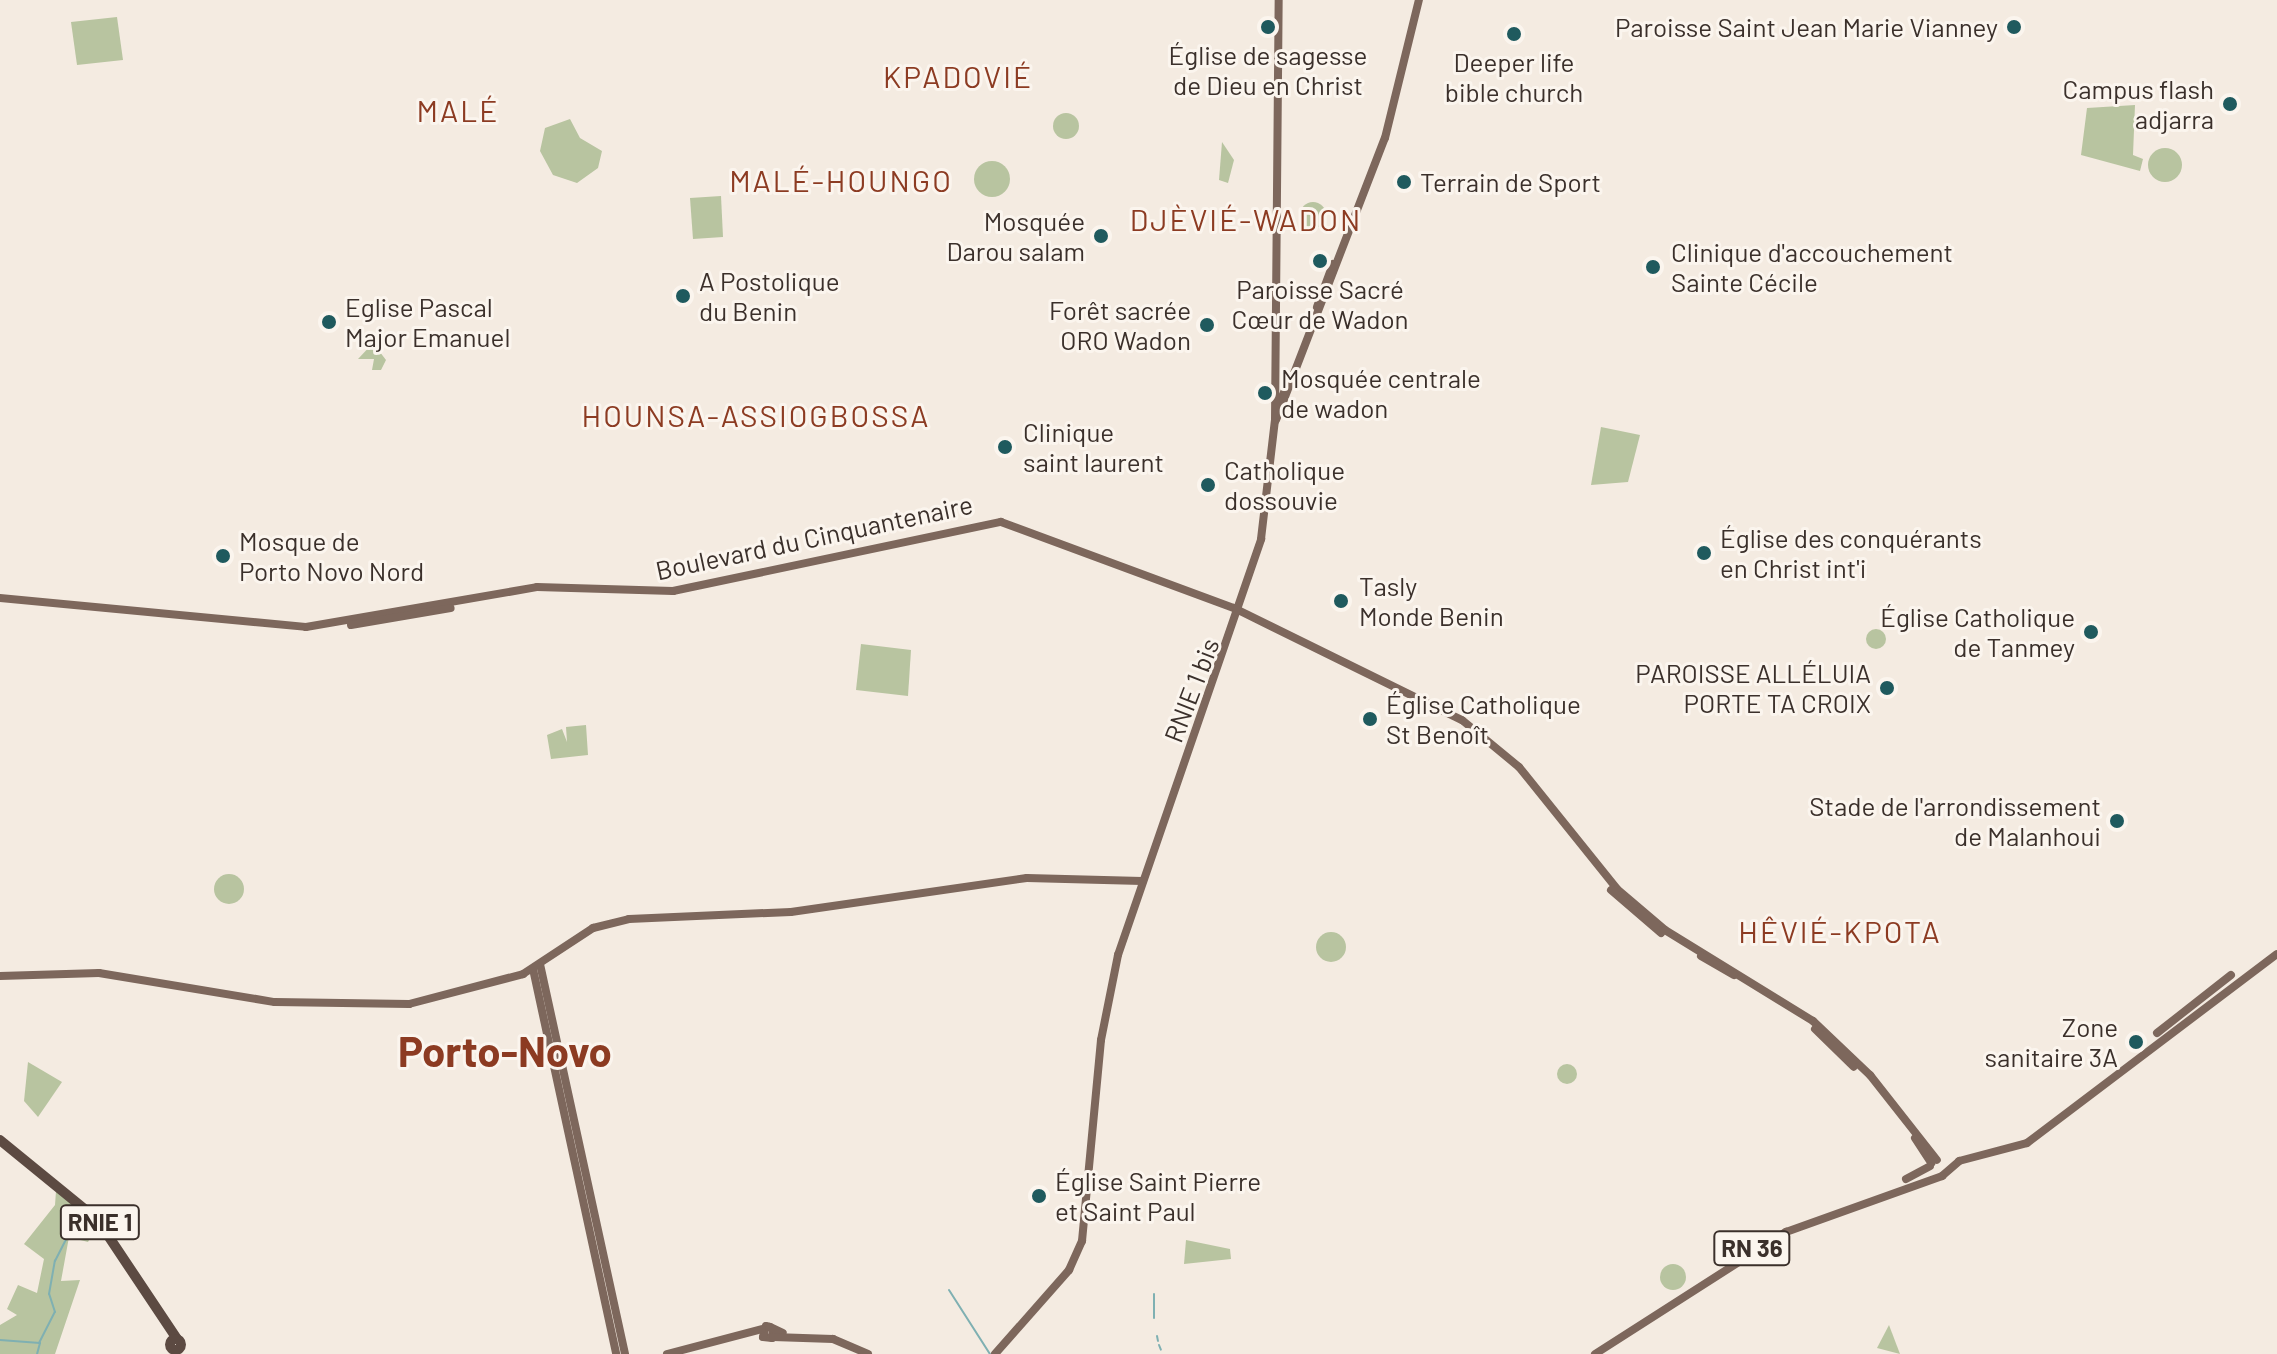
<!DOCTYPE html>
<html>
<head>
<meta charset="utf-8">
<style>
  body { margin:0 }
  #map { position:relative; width:2277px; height:1354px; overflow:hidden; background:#f4ebe1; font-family:Barlow,sans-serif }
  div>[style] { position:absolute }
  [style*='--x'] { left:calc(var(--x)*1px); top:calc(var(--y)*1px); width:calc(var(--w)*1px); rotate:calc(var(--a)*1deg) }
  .green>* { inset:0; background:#b8c4a0 }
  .round { border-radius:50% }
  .stream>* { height:2px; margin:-1px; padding:0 1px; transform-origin:1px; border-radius:1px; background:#7fb0b2 }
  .major>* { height:8px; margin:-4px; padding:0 4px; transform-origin:4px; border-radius:4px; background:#7d675c }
  .highway>* { height:10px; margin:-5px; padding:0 5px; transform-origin:5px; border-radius:5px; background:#5c4a42 }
  .highway>.ring { margin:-5px; padding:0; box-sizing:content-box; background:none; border:10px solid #5c4a42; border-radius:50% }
  .dots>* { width:22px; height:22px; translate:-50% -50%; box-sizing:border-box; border:4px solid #fbf5ee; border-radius:50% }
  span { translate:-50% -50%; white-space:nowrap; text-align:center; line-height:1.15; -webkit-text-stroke:6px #fbf5ee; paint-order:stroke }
  .shield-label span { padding:2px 6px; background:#fbf5ee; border:2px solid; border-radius:6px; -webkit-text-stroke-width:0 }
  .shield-label { font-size:24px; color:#3b302b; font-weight:700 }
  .poi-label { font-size:26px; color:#3b302b }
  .right { translate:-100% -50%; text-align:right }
  .left { translate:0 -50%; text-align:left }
  .street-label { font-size:26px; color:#3b302b }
  .quarter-label { font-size:30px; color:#8c3b22; letter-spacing:2px }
  .town-label { font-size:42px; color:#8c3b22; font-weight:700 }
</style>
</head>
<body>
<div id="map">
  <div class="green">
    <div style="clip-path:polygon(117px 17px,123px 60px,77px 65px,71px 22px)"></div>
    <div style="clip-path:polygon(2135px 105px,2133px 155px,2143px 159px,2140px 171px,2081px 155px,2087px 108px)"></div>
    <div class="round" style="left:1053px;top:113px;width:26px;height:26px"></div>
    <div style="clip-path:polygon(570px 119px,580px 138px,602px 151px,598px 168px,577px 183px,553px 175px,540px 151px,545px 128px)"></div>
    <div style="clip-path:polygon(1222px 142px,1234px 160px,1228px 183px,1219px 180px)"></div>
    <div class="round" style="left:2148px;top:148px;width:34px;height:34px"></div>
    <div class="round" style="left:974px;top:161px;width:36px;height:36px"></div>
    <div style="clip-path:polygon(721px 196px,723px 237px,693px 239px,690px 198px)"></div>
    <div class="round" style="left:1300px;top:202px;width:26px;height:26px"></div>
    <div style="clip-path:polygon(373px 343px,386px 360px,381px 370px,372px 370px,374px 359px,358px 359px)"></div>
    <div style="clip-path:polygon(1601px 427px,1640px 435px,1628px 482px,1591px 485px)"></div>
    <div class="round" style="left:1866px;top:629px;width:20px;height:20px"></div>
    <div style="clip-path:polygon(861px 644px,911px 650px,908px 696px,856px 690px)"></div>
    <div style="clip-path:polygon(586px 725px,588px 755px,551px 759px,547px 735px,562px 729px,567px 742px,566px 727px)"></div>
    <div class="round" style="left:214px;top:874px;width:30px;height:30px"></div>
    <div class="round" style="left:1316px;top:932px;width:30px;height:30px"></div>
    <div style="clip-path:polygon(28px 1062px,62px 1082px,38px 1117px,24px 1101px)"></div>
    <div class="round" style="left:1557px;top:1064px;width:20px;height:20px"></div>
    <div style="clip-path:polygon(56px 1191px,97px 1225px,88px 1242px,69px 1237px,61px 1281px,80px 1280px,55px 1354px,0 1354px,0 1325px,17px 1315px,7px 1309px,18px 1285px,37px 1293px,44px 1259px,24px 1244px,55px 1205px)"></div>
    <div style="clip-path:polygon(1186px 1240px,1230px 1249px,1231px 1259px,1184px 1264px)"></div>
    <div class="round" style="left:1660px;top:1264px;width:26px;height:26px"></div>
    <div style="clip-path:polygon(1889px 1325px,1900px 1354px,1877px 1348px)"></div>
  </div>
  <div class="stream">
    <div style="--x:81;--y:1215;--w:17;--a:36"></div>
    <div style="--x:949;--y:1290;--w:76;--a:57.4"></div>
    <div style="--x:1154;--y:1294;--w:24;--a:90"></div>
    <div style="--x:1157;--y:1336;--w:5;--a:79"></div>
    <div style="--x:0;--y:1340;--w:40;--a:4.3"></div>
    <div style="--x:40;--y:1343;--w:11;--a:105"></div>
    <div style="--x:39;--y:1343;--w:35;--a:-63"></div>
    <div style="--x:55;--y:1312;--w:19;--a:-108"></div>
    <div style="--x:49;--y:1294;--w:34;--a:-80"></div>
    <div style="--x:55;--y:1261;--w:55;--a:-63"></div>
    <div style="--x:1159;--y:1345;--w:5;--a:68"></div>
  </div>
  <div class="major">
    <div style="--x:1317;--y:307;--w:46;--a:-69.6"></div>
    <div style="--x:1277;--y:408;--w:35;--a:-66"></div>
    <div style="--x:1276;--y:420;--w:302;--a:-68.9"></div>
    <div style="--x:1385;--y:138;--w:142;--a:-76.2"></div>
    <div style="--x:0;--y:598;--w:307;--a:5.4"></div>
    <div style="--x:306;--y:627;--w:234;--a:-9.8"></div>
    <div style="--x:537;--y:587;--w:136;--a:1.7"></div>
    <div style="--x:673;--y:591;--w:335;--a:-11.9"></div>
    <div style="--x:1001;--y:522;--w:248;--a:20.3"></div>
    <div style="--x:1234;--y:608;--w:254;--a:26.2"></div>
    <div style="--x:1462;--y:720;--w:74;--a:39.5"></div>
    <div style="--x:1519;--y:767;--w:156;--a:51.2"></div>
    <div style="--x:1617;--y:889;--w:63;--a:40.5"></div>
    <div style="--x:1665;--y:930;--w:174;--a:31.6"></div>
    <div style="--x:1813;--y:1021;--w:79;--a:43.5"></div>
    <div style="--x:1870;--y:1075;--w:108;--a:51.8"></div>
    <div style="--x:351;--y:625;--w:101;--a:-9.6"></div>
    <div style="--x:1611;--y:890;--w:66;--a:40.7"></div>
    <div style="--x:1701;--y:956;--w:38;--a:30"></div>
    <div style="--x:540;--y:964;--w:399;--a:77.7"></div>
    <div style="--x:533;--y:969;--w:394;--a:77.8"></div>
    <div style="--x:0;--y:976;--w:99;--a:-1.7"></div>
    <div style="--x:99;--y:973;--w:178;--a:9.4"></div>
    <div style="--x:275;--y:1002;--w:134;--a:0.9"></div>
    <div style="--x:409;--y:1004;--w:118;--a:-14.7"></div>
    <div style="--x:523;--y:974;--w:84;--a:-33.3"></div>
    <div style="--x:593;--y:928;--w:37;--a:-14"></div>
    <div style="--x:629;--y:919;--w:162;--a:-2.5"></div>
    <div style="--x:791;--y:912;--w:238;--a:-8.2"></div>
    <div style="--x:1027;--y:878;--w:115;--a:1.5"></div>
    <div style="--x:1815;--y:1029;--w:54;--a:44.3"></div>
    <div style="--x:2157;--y:1033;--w:94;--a:-38.1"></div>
    <div style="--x:1915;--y:1138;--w:30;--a:57"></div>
    <div style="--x:1906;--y:1179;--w:27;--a:-28"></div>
    <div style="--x:773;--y:1329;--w:9;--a:96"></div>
    <div style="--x:772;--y:1338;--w:9;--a:-174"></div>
    <div style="--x:763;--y:1337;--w:11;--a:-75"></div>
    <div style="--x:766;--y:1326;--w:4;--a:14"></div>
    <div style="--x:770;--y:1327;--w:14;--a:25"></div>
    <div style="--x:773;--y:1337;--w:60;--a:1.9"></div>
    <div style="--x:833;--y:1339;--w:38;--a:23"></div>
    <div style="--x:667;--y:1354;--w:98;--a:-14.7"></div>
    <div style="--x:995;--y:1354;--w:112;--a:-48.6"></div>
    <div style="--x:1069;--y:1270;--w:32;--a:-66"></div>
    <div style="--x:1082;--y:1241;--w:202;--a:-84.6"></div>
    <div style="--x:1101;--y:1040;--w:87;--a:-78.7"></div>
    <div style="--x:1118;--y:955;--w:440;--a:-71"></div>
    <div style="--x:1261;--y:539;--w:120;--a:-83.3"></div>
    <div style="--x:1275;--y:420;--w:420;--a:-89.5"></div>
    <div style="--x:1595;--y:1354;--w:227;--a:-32.6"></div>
    <div style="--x:1786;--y:1232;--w:166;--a:-19.7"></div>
    <div style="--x:1942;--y:1176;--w:23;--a:-41"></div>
    <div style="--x:1959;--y:1161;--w:70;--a:-14.8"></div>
    <div style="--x:2027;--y:1143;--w:313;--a:-37.1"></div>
  </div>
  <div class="highway">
    <div style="--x:0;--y:1140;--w:125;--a:39.2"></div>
    <div style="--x:97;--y:1219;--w:144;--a:56.3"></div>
    <div class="ring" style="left:169.5px;top:1338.5px;width:1px;height:1px"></div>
  </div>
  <div class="dots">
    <div style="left:1268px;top:27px;background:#1f5a5e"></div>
    <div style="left:2014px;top:27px;background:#1f5a5e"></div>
    <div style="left:1514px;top:34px;background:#1f5a5e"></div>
    <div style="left:2230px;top:104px;background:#1f5a5e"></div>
    <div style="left:1404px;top:182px;background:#1f5a5e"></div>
    <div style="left:1101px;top:236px;background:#1f5a5e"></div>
    <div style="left:1320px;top:261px;background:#1f5a5e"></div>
    <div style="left:1653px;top:267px;background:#1f5a5e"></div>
    <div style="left:683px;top:296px;background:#1f5a5e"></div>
    <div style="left:329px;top:322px;background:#1f5a5e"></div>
    <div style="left:1207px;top:325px;background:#1f5a5e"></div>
    <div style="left:1265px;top:393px;background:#1f5a5e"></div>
    <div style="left:1005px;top:447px;background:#1f5a5e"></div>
    <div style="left:1208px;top:485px;background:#1f5a5e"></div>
    <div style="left:1704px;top:553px;background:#1f5a5e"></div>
    <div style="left:223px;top:556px;background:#1f5a5e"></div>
    <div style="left:1341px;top:601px;background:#1f5a5e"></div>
    <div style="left:2091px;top:632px;background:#1f5a5e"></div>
    <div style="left:1887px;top:688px;background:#1f5a5e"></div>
    <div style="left:1370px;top:719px;background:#1f5a5e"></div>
    <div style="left:2117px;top:821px;background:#1f5a5e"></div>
    <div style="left:2136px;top:1042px;background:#1f5a5e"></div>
    <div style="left:1039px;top:1196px;background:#1f5a5e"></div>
  </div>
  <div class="shield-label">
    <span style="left:100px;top:1222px">RNIE 1</span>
    <span style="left:1752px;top:1248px">RN 36</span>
  </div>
  <div class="poi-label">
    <span class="right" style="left:1998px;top:27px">Paroisse Saint Jean Marie Vianney</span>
    <span style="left:1268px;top:70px">Église de sagesse<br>de Dieu en Christ</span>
    <span style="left:1514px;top:77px">Deeper life<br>bible church</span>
    <span class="right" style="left:2214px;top:104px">Campus flash<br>adjarra</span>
    <span class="left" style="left:1420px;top:182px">Terrain de Sport</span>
    <span class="right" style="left:1085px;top:236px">Mosquée<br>Darou salam</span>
    <span class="left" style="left:1671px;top:267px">Clinique d'accouchement<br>Sainte Cécile</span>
    <span class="left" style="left:699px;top:296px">A Postolique<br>du Benin</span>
    <span style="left:1320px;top:304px">Paroisse Sacré<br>Cœur de Wadon</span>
    <span class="left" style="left:345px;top:322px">Eglise Pascal<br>Major Emanuel</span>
    <span class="right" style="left:1191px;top:325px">Forêt sacrée<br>ORO Wadon</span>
    <span class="left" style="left:1281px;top:393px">Mosquée centrale<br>de wadon</span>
    <span class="left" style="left:1023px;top:447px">Clinique<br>saint laurent</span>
    <span class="left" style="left:1224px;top:485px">Catholique<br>dossouvie</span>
    <span class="left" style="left:1720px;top:553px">Église des conquérants<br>en Christ int'i</span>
    <span class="left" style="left:239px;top:556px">Mosque de<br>Porto Novo Nord</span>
    <span class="left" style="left:1359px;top:601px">Tasly<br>Monde Benin</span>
    <span class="right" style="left:2075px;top:632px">Église Catholique<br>de Tanmey</span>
    <span class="right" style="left:1871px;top:688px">PAROISSE ALLÉLUIA<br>PORTE TA CROIX</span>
    <span class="left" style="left:1386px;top:719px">Église Catholique<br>St Benoît</span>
    <span class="right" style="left:2101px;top:821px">Stade de l'arrondissement<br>de Malanhoui</span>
    <span class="right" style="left:2118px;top:1042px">Zone<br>sanitaire 3A</span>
    <span class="left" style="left:1055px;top:1196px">Église Saint Pierre<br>et Saint Paul</span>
  </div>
  <div class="street-label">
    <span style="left:814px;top:537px;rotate:-12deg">Boulevard du Cinquantenaire</span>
    <span style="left:1191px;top:690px;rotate:-69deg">RNIE 1 bis</span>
  </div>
  <div class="quarter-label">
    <span style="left:958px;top:76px">KPADOVIÉ</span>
    <span style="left:458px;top:110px">MALÉ</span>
    <span style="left:841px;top:180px">MALÉ-HOUNGO</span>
    <span style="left:1246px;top:219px">DJÈVIÉ-WADON</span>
    <span style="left:756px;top:415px">HOUNSA-ASSIOGBOSSA</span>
    <span style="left:1840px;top:931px">HÊVIÉ-KPOTA</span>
  </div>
  <div class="town-label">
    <span style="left:505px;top:1050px">Porto-Novo</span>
  </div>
</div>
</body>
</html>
